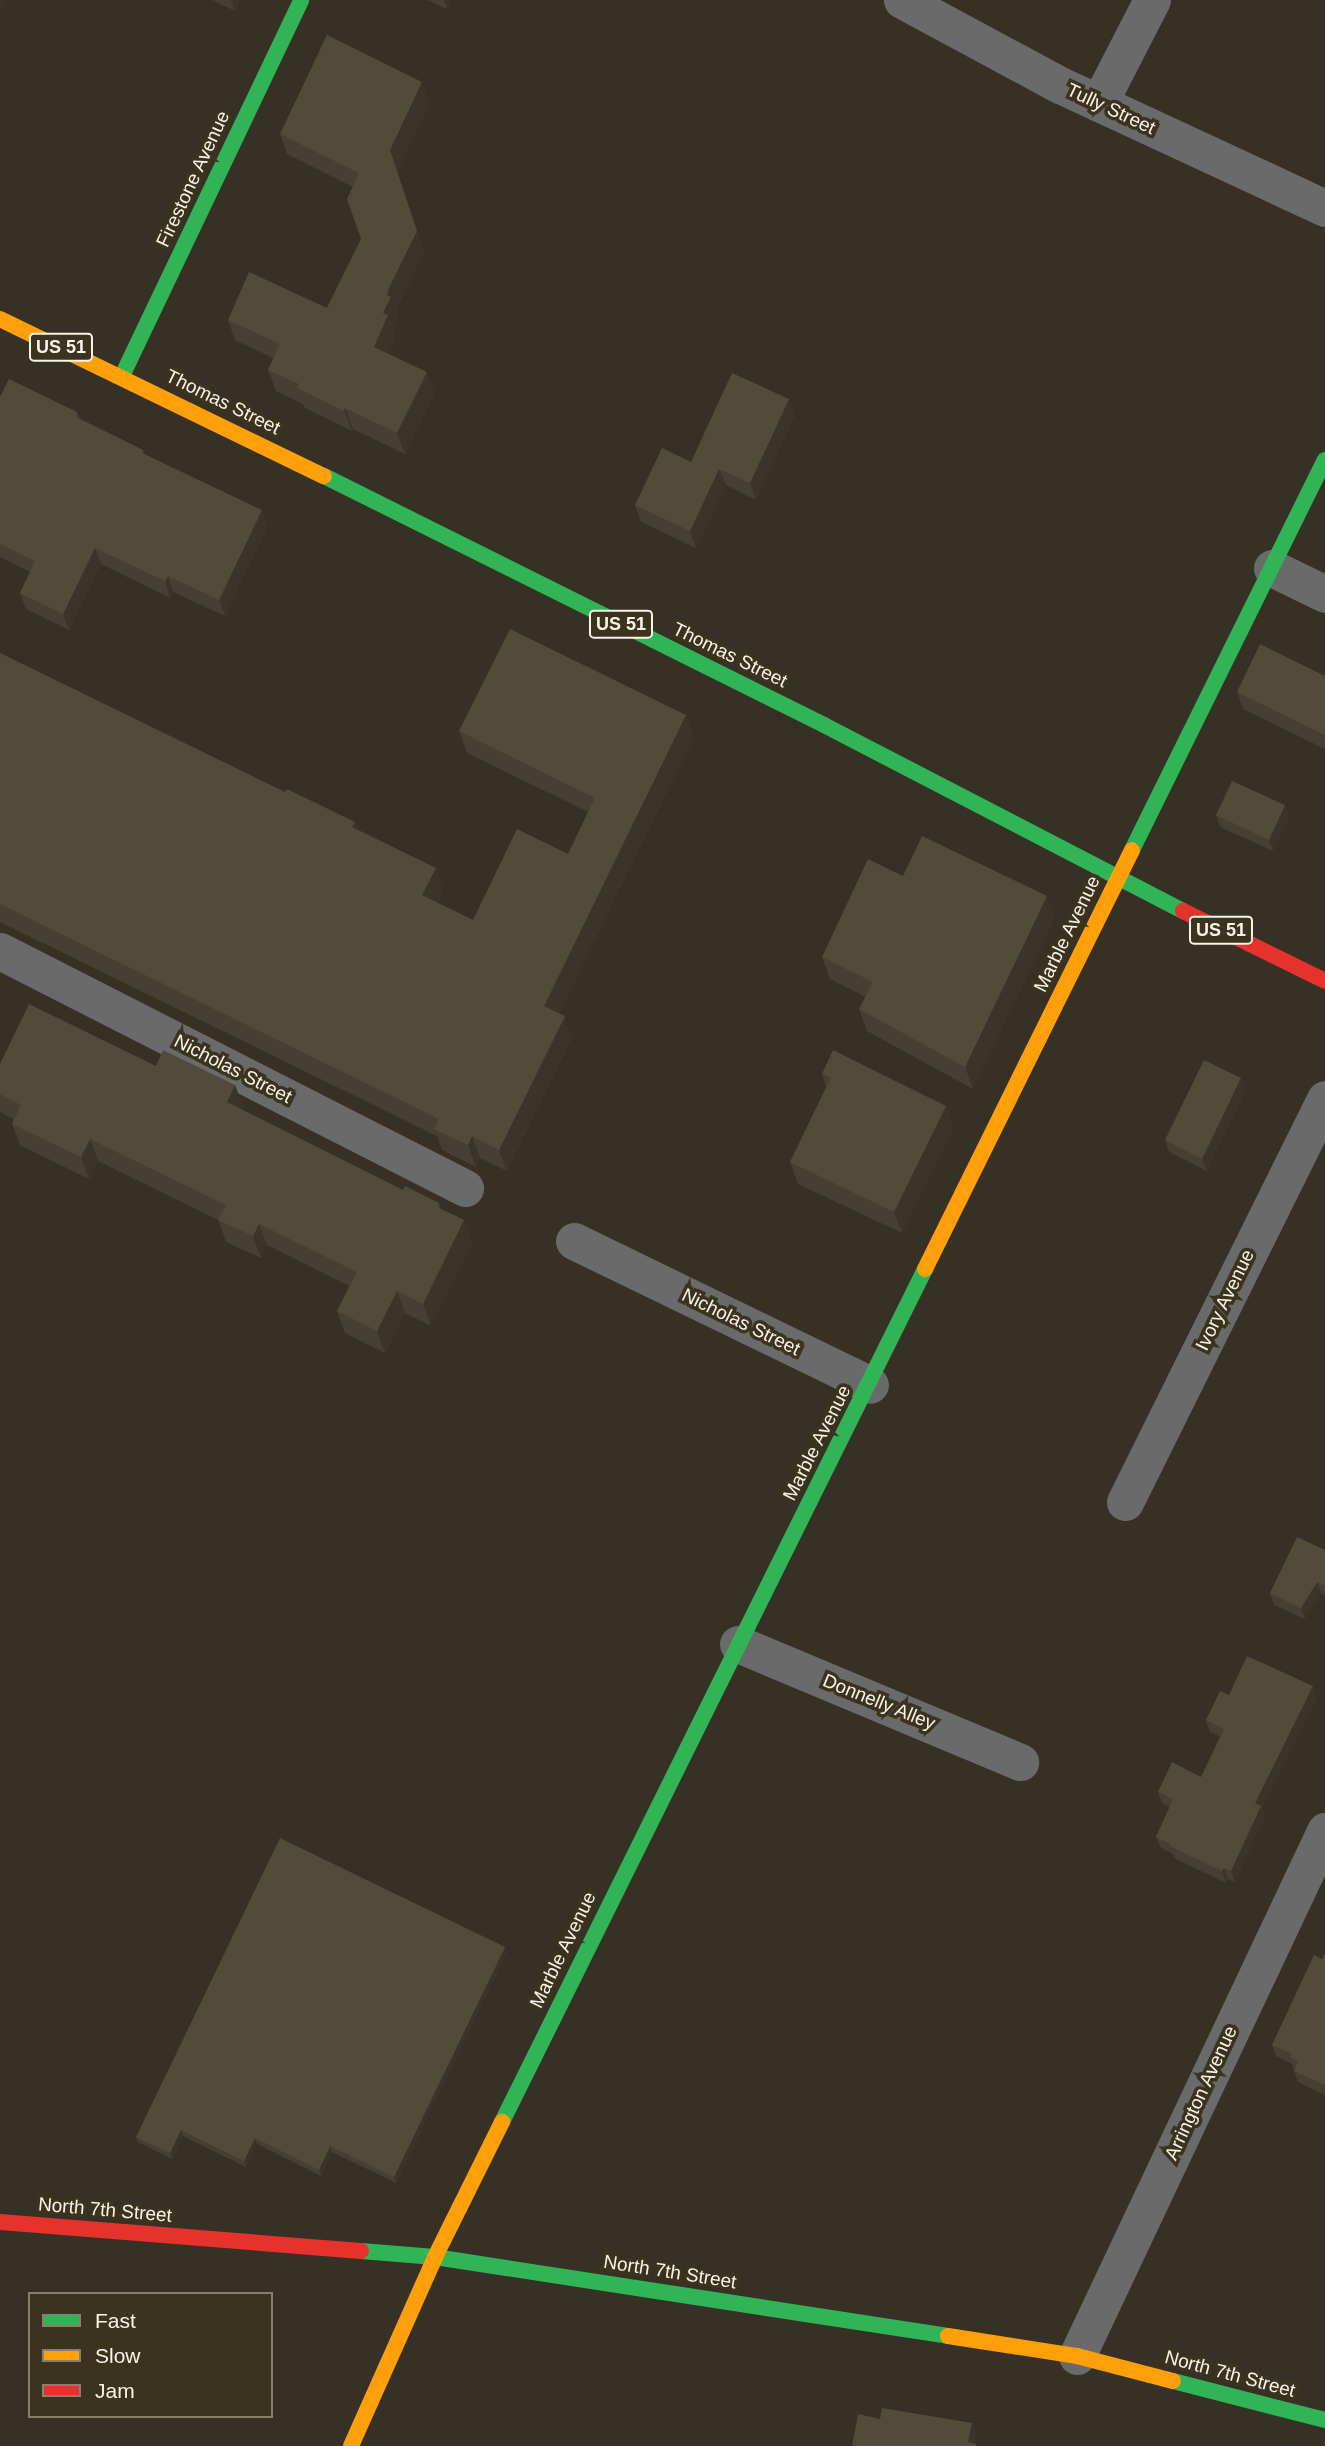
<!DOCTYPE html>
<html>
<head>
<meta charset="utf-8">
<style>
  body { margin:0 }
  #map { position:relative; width:1325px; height:2446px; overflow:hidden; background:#363025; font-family:Helvetica,sans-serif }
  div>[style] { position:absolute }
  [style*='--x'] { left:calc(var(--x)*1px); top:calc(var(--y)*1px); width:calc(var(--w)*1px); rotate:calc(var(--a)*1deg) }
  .street>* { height:37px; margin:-18.5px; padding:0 18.5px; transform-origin:18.5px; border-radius:18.5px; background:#6a6a6b }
  .fast>* { height:16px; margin:-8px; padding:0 8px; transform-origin:8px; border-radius:8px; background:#30b455 }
  .slow>* { height:16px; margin:-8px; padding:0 8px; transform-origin:8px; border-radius:8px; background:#ff9f0a }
  .jam>* { height:16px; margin:-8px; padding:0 8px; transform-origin:8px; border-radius:8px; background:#e5322d }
  .wall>* { inset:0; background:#474032 }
  .shaded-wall>* { inset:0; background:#3a3429 }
  .building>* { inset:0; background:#534b3a }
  span { translate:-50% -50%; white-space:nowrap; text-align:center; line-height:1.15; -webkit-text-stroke:7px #3c331f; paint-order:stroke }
  .shield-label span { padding:2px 5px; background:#3c331f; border:2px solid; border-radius:5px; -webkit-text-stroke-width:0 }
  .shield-label { font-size:18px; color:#faf4e8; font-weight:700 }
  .street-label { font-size:19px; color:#faf4e8 }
  .legend { position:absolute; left:28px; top:2292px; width:245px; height:126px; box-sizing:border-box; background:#3c331f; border:2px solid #88806f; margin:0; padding:9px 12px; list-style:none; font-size:21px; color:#faf4e8 }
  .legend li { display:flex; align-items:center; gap:14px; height:35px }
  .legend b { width:35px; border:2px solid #88806f }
</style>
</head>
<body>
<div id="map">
  <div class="street">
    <div style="--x:902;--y:0;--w:179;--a:28.3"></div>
    <div style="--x:1060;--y:85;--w:292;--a:24.9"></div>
    <div style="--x:1099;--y:103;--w:116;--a:-62.8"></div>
    <div style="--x:1272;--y:568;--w:59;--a:26.1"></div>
    <div style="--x:0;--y:951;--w:522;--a:27.01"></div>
    <div style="--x:574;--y:1241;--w:329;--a:25.9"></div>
    <div style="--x:1125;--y:1502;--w:450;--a:-63.6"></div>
    <div style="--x:738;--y:1644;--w:306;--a:22.7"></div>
    <div style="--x:1077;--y:2356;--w:581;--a:-64.71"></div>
  </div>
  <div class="fast">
    <div style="--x:122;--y:376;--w:416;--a:-64.5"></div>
    <div style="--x:324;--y:476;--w:559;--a:26.47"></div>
    <div style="--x:824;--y:725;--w:404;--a:27.4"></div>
    <div style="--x:1132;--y:850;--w:435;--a:-63.7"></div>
    <div style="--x:502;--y:2122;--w:952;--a:-63.62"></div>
    <div style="--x:361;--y:2251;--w:74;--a:4.6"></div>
    <div style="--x:435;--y:2257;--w:519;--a:8.75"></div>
    <div style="--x:1173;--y:2381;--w:157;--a:14.4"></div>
  </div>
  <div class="slow">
    <div style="--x:0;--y:319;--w:360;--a:25.9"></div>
    <div style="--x:925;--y:1269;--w:467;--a:-63.7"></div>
    <div style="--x:948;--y:2336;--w:131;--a:8.8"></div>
    <div style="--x:1077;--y:2356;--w:99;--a:14.6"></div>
    <div style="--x:351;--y:2446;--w:207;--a:-66"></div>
    <div style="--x:435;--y:2257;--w:151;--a:-63.6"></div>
  </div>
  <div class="jam">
    <div style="--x:1183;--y:911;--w:158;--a:26.2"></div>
    <div style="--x:0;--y:2222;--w:362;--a:4.6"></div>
  </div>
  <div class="wall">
    <div style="clip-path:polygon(212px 0,240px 0,235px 11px)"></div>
    <div style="clip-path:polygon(427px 0,451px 0,447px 9px)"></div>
    <div style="clip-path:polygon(430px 103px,397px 171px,424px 252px,397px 309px,396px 312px,398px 318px,393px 329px,396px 336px,388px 354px,435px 393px,405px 454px,353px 429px,352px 431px,305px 408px,303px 404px,276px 391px,268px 370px,273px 358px,235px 340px,228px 320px,327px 308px,361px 239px,353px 187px,287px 154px,280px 134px)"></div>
    <div style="clip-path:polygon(0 397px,77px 412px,80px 419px,143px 450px,145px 455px,268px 526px,225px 616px,173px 592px,170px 598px,101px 564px,69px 630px,26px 609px,20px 593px,30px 572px,0 557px)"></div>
    <div style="clip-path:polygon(789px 399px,795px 416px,756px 500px,726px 485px,696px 548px,641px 522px,635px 505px,691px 462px)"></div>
    <div style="clip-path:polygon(0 653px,358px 830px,443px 889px,437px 903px,473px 920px,568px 854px,588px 812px,467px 753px,459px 731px,686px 715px,694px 737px,559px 1013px,572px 1038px,507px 1171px,480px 1158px,476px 1167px,442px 1150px,437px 1136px,0 922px)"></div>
    <div style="clip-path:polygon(1325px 676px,1325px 749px,1243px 709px,1237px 692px)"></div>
    <div style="clip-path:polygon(1285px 805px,1289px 816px,1273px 851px,1220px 827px,1216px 815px)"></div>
    <div style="clip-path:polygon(903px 876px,1055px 918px,973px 1089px,867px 1031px,859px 1009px,866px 997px,830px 979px,822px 957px)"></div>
    <div style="clip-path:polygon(0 1064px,156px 1066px,235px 1085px,243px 1107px,242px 1110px,403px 1190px,439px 1203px,441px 1209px,464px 1220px,472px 1242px,431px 1326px,405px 1313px,385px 1353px,345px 1333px,337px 1311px,349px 1286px,267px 1245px,261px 1258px,226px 1242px,218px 1220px,98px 1161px,89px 1179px,20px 1145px,12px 1124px,14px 1119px,0 1112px)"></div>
    <div style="clip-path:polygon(822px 1074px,946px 1106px,954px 1128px,902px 1233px,798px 1184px,790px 1162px,826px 1087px)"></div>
    <div style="clip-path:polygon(1246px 1090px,1207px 1171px,1169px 1152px,1165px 1140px)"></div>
    <div style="clip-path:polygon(1325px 1550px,1325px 1595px,1321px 1593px,1305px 1619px,1274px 1605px,1270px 1593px)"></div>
    <div style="clip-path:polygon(1229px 1695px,1317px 1698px,1262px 1808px,1265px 1817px,1235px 1882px,1228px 1879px,1226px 1883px,1174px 1858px,1173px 1854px,1161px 1848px,1156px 1837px,1170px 1807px,1162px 1803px,1158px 1792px,1201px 1777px,1221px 1737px,1210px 1732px,1206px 1720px)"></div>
    <div style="clip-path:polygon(505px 1947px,507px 1952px,396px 2183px,332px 2152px,321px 2176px,257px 2144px,246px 2167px,183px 2136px,172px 2159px,138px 2142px,136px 2137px)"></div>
    <div style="clip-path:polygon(1325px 1954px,1325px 2095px,1298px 2082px,1292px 2064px,1276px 2056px,1272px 2045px)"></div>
  </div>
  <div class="shaded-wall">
    <div style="clip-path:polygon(0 0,5px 0,0 10px)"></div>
    <div style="clip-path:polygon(231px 0,240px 0,235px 11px)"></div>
    <div style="clip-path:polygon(444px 0,451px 0,447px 9px)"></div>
    <div style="clip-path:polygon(422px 82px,430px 103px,397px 171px,424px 252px,397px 309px,396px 312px,398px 318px,393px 329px,396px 336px,381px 368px,374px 347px,389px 288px,390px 150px)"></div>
    <div style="clip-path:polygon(427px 372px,435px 393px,405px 454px,397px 433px)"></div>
    <div style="clip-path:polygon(789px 399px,795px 416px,756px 500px,750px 483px)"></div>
    <div style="clip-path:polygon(345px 408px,353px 429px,352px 431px,344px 411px)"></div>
    <div style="clip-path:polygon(719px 469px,726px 485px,696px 548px,690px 531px)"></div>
    <div style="clip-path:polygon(262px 510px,268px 526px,225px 616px,219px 600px)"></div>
    <div style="clip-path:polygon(95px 548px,101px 564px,69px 630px,63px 614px)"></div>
    <div style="clip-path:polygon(168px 576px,173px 592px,170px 598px,165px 581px)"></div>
    <div style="clip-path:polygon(686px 715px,694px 737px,552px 1027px,544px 1006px)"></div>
    <div style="clip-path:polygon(1285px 805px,1289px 816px,1273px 851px,1269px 840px)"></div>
    <div style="clip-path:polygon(355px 822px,363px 844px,352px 827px)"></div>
    <div style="clip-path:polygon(436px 868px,443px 889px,430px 917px,422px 895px)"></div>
    <div style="clip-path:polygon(1047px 896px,1055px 918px,973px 1089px,965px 1067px)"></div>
    <div style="clip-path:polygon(565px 1016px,572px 1038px,507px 1171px,499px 1150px)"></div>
    <div style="clip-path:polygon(1241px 1078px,1246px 1090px,1207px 1171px,1202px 1159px)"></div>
    <div style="clip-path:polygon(235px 1085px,243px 1107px,235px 1124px,227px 1102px)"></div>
    <div style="clip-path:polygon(946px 1106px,954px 1128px,902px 1233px,894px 1212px)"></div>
    <div style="clip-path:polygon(472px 1136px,480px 1158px,476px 1167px,468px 1145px)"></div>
    <div style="clip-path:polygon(90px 1139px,98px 1161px,89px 1179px,81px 1157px)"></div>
    <div style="clip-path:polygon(464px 1220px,472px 1242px,431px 1326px,423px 1304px)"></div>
    <div style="clip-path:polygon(259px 1224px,267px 1245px,261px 1258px,253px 1236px)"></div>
    <div style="clip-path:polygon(397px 1291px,405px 1313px,385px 1353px,377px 1331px)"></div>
    <div style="clip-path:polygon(1317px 1582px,1321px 1593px,1305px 1619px,1301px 1608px)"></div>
    <div style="clip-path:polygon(1313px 1686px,1317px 1698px,1262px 1808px,1265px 1817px,1235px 1882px,1231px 1871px,1255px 1803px)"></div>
    <div style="clip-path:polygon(1224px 1868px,1228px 1879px,1226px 1883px,1222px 1871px)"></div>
    <div style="clip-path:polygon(505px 1947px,507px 1952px,396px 2183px,394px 2177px)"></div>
    <div style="clip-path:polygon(181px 2130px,183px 2136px,172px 2159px,170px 2153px)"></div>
    <div style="clip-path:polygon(255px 2138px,257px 2144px,246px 2167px,244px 2161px)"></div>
    <div style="clip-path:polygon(330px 2146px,332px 2152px,321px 2176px,319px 2170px)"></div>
    <div style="clip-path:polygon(972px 2423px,976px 2435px,974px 2446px,968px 2442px)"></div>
  </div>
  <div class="building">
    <div style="clip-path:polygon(327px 35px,422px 82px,390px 150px,417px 231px,389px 288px,387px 295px,391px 297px,383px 313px,388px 315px,374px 347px,427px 372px,397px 433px,345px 408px,344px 411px,297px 388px,299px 384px,268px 370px,280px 344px,228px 320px,249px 272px,327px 308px,361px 239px,347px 199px,359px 173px,280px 134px)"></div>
    <div style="clip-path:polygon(732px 373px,789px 399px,750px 483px,719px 469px,690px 531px,635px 505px,662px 448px,691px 462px)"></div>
    <div style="clip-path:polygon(9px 379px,77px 412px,76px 417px,143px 450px,142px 453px,262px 510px,219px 600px,168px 576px,165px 581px,95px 548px,63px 614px,20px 593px,35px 561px,0 544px,0 397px)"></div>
    <div style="clip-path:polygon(510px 629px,686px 715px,544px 1006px,565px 1016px,499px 1150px,472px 1136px,468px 1145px,434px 1129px,439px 1119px,0 904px,0 653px,285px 792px,287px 789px,355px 822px,352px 827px,436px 868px,422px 895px,473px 920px,517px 829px,568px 854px,595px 798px,459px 731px)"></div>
    <div style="clip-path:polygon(1260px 644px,1325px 676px,1325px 735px,1237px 692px)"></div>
    <div style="clip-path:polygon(1232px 781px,1285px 805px,1269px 840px,1216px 815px)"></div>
    <div style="clip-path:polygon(922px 836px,1047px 896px,965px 1067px,859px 1009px,873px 982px,822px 957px,868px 859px,903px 876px)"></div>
    <div style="clip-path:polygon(29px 1004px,156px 1066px,163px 1050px,235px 1085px,227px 1102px,403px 1190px,405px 1186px,439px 1203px,437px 1207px,464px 1220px,423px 1304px,397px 1291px,377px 1331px,337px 1311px,357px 1272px,259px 1224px,253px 1236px,218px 1220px,226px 1205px,90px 1139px,81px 1157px,12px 1124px,21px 1105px,0 1094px,0 1064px)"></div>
    <div style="clip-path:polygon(833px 1050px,946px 1106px,894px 1212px,790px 1162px,831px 1078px,822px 1074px)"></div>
    <div style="clip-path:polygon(1204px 1060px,1241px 1078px,1202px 1159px,1165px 1140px)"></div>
    <div style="clip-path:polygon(1297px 1537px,1325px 1550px,1325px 1585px,1317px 1582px,1301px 1608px,1270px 1593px)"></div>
    <div style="clip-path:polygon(1247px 1656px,1313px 1686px,1255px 1803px,1261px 1806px,1231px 1871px,1224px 1868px,1222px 1871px,1170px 1846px,1171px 1844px,1156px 1837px,1173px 1799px,1158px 1792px,1172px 1762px,1201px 1777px,1224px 1729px,1206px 1720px,1220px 1691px,1229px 1695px)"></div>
    <div style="clip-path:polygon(280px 1838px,505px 1947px,394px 2177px,330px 2146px,319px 2170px,255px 2138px,244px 2161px,181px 2130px,170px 2153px,136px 2137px)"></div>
    <div style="clip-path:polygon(1325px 1954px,1325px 2085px,1294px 2071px,1298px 2061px,1290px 2057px,1292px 2054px,1272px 2045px,1314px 1955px,1322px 1959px)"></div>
    <div style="clip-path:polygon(882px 2408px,972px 2423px,968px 2442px,976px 2444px,976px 2446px,852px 2446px,858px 2414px,880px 2419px)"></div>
  </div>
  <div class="shield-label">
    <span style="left:61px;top:347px">US 51</span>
    <span style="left:621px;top:624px">US 51</span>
    <span style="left:1221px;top:930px">US 51</span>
  </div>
  <div class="street-label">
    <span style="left:1111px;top:109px;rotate:25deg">Tully Street</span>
    <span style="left:193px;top:179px;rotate:-65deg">Firestone Avenue</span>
    <span style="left:223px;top:402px;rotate:26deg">Thomas Street</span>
    <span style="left:730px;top:655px;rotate:26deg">Thomas Street</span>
    <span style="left:1067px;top:934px;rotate:-64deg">Marble Avenue</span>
    <span style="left:233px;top:1069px;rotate:27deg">Nicholas Street</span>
    <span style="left:1225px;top:1300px;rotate:-64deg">Ivory Avenue</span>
    <span style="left:741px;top:1322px;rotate:26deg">Nicholas Street</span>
    <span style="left:817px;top:1443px;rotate:-63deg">Marble Avenue</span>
    <span style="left:879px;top:1702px;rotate:22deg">Donnelly Alley</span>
    <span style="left:563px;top:1950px;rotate:-64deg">Marble Avenue</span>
    <span style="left:1201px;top:2093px;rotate:-65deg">Arrington Avenue</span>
    <span style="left:105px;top:2210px;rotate:5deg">North 7th Street</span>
    <span style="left:670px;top:2272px;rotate:9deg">North 7th Street</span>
    <span style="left:1230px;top:2374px;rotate:15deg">North 7th Street</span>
  </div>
  <ul class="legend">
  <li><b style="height:9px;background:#30b455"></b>Fast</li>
  <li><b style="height:9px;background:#ff9f0a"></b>Slow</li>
  <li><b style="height:9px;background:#e5322d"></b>Jam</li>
  </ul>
</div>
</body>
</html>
